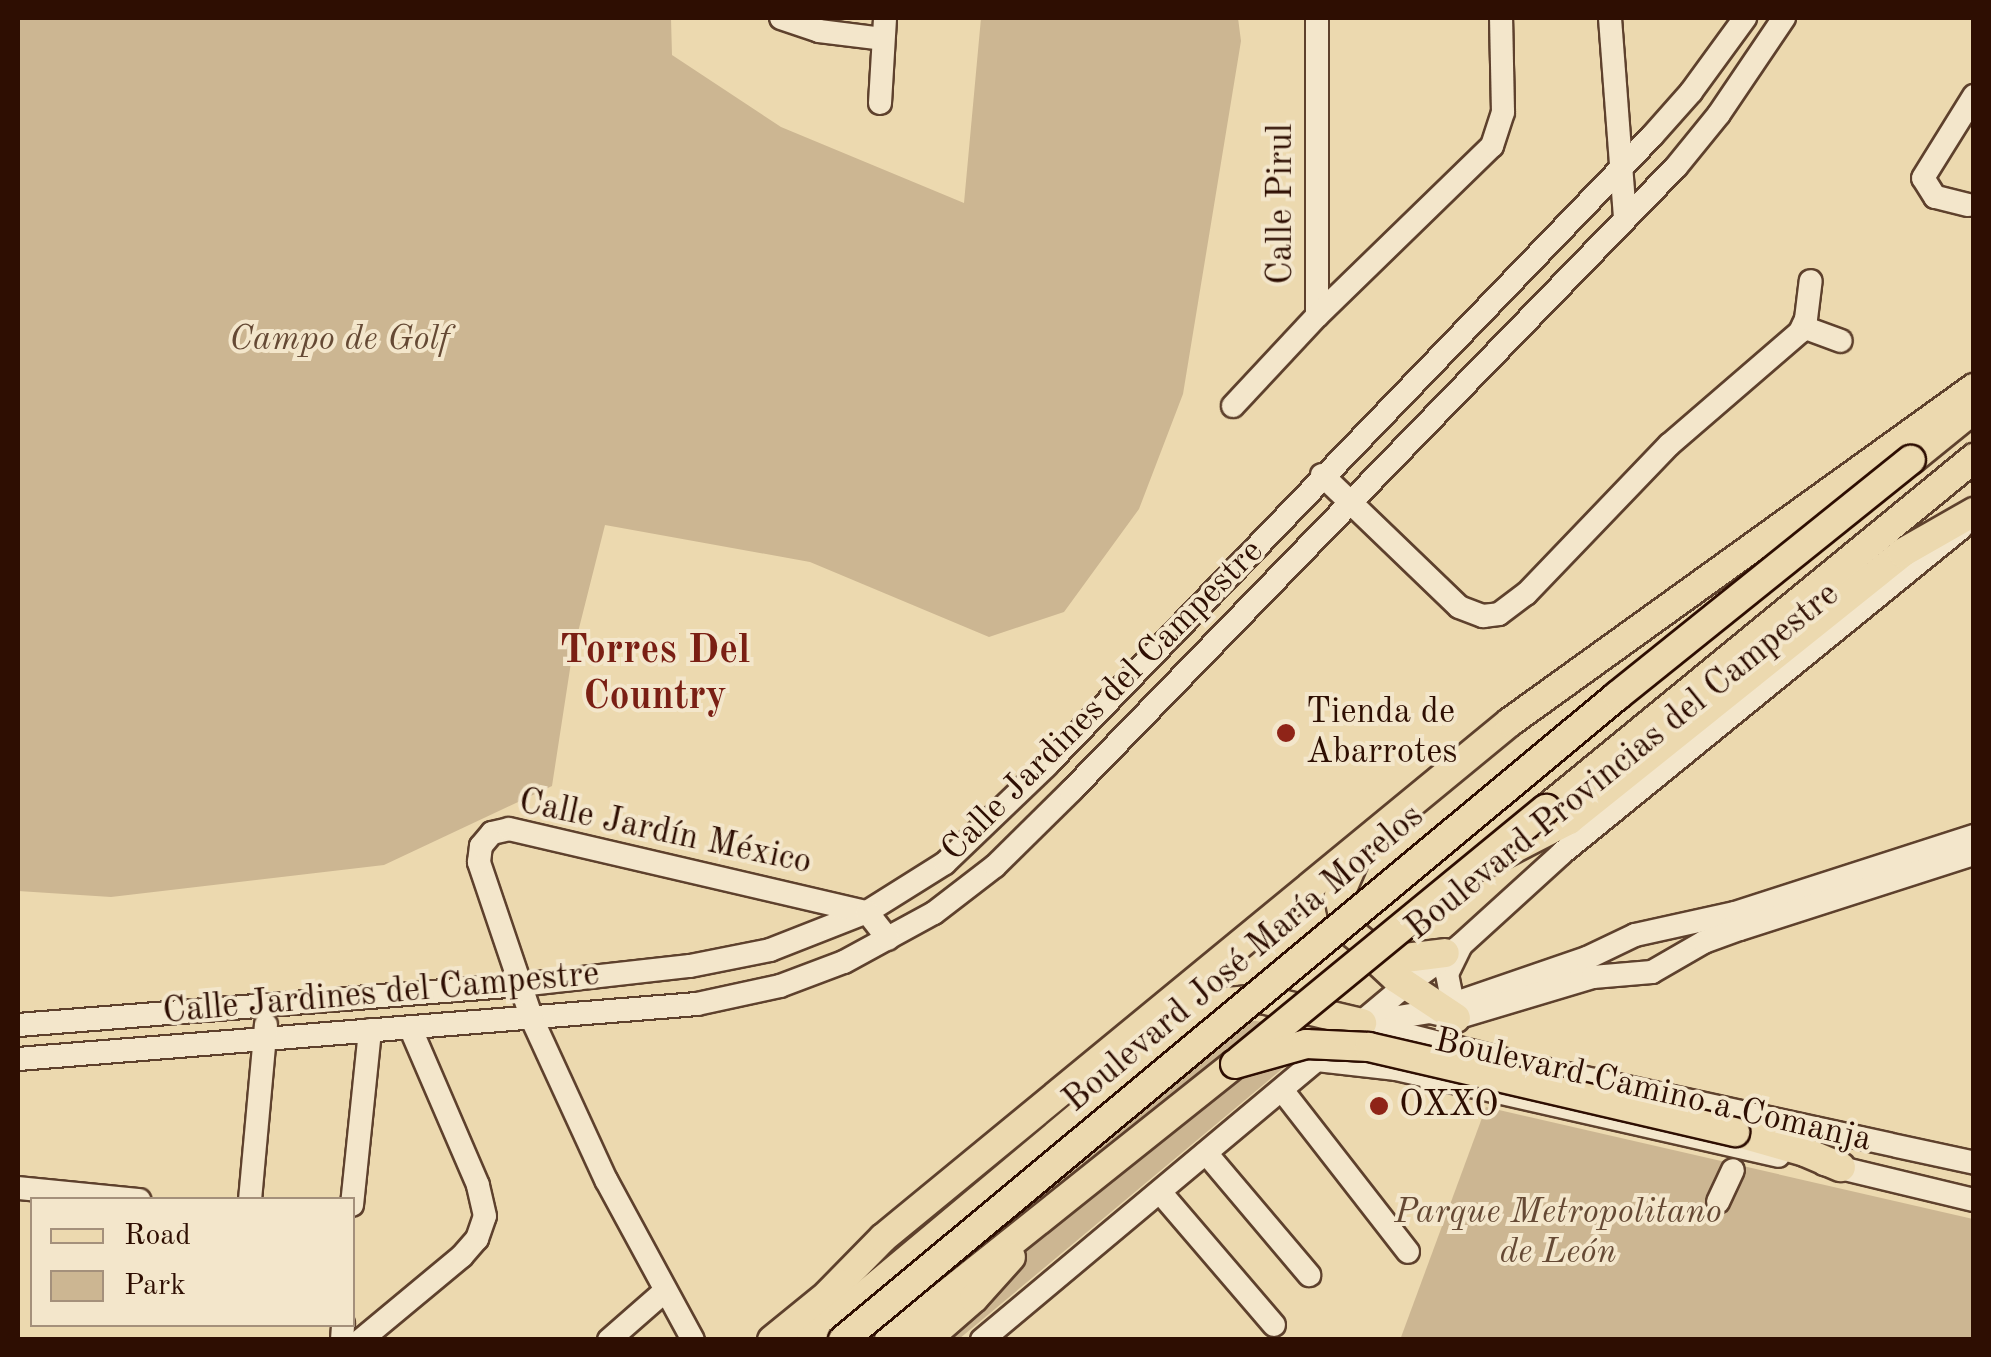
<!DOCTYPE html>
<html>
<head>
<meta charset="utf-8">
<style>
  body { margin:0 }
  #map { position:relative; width:1991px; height:1357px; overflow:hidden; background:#ecd9af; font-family:"Old Standard TT",serif }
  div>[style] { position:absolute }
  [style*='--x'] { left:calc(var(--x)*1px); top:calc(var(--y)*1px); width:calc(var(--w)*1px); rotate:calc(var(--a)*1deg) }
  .green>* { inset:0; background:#ccb692 }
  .roads { filter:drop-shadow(2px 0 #5e412d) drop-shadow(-2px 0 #5e412d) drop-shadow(0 2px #5e412d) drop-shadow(0 -2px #5e412d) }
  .minor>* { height:22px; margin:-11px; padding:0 11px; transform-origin:11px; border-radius:11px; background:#f3e6cb }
  .major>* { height:28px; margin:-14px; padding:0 14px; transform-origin:14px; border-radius:14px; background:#ecd9af }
  .bridges { filter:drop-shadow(2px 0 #2e0e02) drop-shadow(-2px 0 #2e0e02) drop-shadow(0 2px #2e0e02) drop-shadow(0 -2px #2e0e02) }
  .major-bridge>* { height:28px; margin:-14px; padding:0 14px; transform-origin:14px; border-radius:14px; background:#ecd9af }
  .dots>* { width:28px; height:28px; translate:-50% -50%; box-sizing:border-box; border:5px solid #f3e6cb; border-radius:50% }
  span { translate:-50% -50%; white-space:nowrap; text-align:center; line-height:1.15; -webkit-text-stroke:8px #f3e6cb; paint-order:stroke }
  .street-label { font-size:35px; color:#2e0e02 }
  .park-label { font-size:35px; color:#654934; font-style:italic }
  .poi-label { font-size:35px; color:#2e0e02 }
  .left { translate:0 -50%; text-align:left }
  .quarter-label { font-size:40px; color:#7a1f14; font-weight:700 }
  .frame { position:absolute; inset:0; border:20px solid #2e0e02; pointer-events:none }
  .legend { position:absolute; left:30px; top:1197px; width:325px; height:130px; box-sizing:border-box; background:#f3e6cb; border:2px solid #a4907b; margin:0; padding:12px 18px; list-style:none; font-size:30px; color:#2e0e02 }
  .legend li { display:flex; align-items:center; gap:20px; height:50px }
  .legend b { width:50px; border:2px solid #a4907b }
</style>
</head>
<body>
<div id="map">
  <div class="green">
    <div style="clip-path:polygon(18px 18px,671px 18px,672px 55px,781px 127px,964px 203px,981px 18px,1238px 18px,1241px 41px,1183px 394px,1139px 509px,1064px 612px,989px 637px,810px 562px,605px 525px,572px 656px,552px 786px,384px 865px,111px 897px,18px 891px)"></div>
    <div style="clip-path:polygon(1209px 1017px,1302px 1025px,1324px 1034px,959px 1339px,793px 1340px,951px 1230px)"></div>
    <div style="clip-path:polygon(1486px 1107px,1973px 1219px,1973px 1339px,1400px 1340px)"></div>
  </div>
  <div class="roads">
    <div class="minor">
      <div style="--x:781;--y:18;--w:40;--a:18.9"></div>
      <div style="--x:819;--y:31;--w:64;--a:7.1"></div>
      <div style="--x:1317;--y:18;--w:298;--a:90"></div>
      <div style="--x:1610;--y:18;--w:199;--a:85.7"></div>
      <div style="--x:880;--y:103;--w:85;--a:-86.6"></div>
      <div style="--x:1968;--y:205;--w:34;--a:-166"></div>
      <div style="--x:1935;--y:197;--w:22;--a:-122"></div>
      <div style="--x:1923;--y:178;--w:97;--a:-58.1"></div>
      <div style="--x:1803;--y:327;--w:40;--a:20.2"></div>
      <div style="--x:1233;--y:406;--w:123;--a:-47"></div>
      <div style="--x:1317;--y:316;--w:244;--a:-44.2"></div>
      <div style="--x:1492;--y:146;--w:36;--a:-72"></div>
      <div style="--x:1503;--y:112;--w:94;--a:-91.2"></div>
      <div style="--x:1322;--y:475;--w:190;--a:43.9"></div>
      <div style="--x:1459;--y:607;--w:26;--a:21"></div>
      <div style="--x:1483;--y:616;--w:16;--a:-7"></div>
      <div style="--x:1499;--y:614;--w:34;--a:-37"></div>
      <div style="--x:1526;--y:594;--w:207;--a:-46.2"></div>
      <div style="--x:1669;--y:445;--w:173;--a:-40.8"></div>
      <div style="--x:1800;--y:332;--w:14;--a:-65"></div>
      <div style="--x:1806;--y:319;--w:38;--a:-83"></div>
      <div style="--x:1430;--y:1012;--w:166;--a:-19"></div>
      <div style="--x:1587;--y:958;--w:53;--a:-25.6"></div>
      <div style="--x:1635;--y:935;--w:102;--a:-12.4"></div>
      <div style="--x:1735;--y:913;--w:251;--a:-17.9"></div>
      <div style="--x:1455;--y:1014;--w:41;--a:-101.3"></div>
      <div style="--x:1447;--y:974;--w:32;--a:-64"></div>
      <div style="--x:1362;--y:1023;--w:69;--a:-9.2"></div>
      <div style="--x:1430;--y:1012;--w:27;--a:13"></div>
      <div style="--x:1456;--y:1018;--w:143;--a:-16.7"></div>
      <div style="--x:1593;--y:977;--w:59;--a:-4.8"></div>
      <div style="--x:1652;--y:972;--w:60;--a:-30"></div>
      <div style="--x:1704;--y:942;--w:38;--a:-20"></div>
      <div style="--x:1740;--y:929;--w:246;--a:-17.8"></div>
      <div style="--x:18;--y:1025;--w:504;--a:-4.56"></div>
      <div style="--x:520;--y:985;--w:171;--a:-6.4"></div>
      <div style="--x:690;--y:966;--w:82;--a:-11.3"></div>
      <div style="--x:770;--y:950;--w:104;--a:-21.4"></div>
      <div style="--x:867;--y:912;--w:92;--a:-32.1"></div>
      <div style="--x:945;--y:863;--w:140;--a:-43.8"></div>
      <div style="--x:1046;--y:766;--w:874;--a:-46.11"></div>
      <div style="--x:1652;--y:136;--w:59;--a:-48.4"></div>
      <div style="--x:1691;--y:92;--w:92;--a:-53.9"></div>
      <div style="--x:1368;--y:1025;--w:158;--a:14.3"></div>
      <div style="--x:1521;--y:1064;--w:464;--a:12.3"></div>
      <div style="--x:18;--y:1059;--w:681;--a:-4.63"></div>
      <div style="--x:697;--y:1004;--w:85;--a:-12.2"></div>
      <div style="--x:780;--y:986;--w:68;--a:-20.6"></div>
      <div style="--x:844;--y:962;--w:102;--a:-28.6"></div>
      <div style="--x:934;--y:913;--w:77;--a:-37.6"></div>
      <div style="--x:995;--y:866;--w:107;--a:-44.6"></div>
      <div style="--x:1071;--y:791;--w:869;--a:-45.89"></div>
      <div style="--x:1676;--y:167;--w:68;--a:-50.9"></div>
      <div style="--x:1719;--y:114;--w:116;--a:-55.9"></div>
      <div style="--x:1317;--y:1060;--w:80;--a:6.5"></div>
      <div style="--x:1396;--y:1069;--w:392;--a:12.8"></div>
      <div style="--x:1282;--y:1090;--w:205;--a:52.1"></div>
      <div style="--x:1206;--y:1153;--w:160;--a:49.8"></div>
      <div style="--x:1824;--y:1164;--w:154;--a:13.5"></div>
      <div style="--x:18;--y:1188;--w:122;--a:5.7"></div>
      <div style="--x:1160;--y:1192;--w:175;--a:49.4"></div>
      <div style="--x:250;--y:1200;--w:176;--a:-84.8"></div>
      <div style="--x:1718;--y:1202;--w:35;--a:-65"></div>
      <div style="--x:352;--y:1205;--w:176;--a:-84.1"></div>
      <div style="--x:342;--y:1340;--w:16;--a:-86"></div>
      <div style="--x:361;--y:1340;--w:131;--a:-39.7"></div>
      <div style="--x:462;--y:1256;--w:23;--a:-49"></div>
      <div style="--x:477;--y:1239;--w:24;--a:-71"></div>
      <div style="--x:485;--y:1216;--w:32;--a:-103"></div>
      <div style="--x:478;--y:1185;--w:172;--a:-113.3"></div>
      <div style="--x:609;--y:1340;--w:74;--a:-41.2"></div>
      <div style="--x:693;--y:1340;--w:182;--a:-118.5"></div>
      <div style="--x:606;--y:1180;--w:177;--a:-114.7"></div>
      <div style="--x:532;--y:1019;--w:166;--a:-108.7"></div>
      <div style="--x:479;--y:862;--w:16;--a:-83"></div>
      <div style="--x:481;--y:846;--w:17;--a:-50"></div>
      <div style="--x:492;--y:833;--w:17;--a:-13"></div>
      <div style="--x:509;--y:829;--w:367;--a:13.1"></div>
      <div style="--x:867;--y:912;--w:34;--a:52"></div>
      <div style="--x:982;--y:1340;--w:553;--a:-39.94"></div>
      <div style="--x:1406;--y:985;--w:68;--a:-36"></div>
      <div style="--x:1461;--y:945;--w:137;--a:-42.3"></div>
      <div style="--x:1562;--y:853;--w:515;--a:-39.16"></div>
    </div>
    <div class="major">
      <div style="--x:1911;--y:460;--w:81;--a:-39"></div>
      <div style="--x:1546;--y:809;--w:554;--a:-39.35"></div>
      <div style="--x:1359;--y:850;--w:50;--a:113.5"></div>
      <div style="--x:1339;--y:896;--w:32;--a:79"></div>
      <div style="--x:1345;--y:927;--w:43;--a:39.3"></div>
      <div style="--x:1378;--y:954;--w:27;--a:8"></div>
      <div style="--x:1405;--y:958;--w:40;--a:-7.1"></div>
      <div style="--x:1490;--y:861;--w:89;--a:-27.4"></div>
      <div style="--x:1569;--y:820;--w:427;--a:-38.7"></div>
      <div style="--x:1902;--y:553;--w:83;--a:-29.7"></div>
      <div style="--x:1367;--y:951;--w:40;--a:43"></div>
      <div style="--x:1396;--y:978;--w:72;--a:33.7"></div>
      <div style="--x:1141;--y:1047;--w:35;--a:-37"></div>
      <div style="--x:1169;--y:1026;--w:63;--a:-22.5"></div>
      <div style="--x:1227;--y:1002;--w:34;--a:-5"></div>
      <div style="--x:1261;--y:999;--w:104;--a:13.4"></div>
      <div style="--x:1735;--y:1132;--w:73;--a:15.9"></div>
      <div style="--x:1805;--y:1152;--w:39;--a:23"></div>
      <div style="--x:828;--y:1294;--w:78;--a:-45.5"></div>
      <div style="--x:883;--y:1238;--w:812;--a:-39.45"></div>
      <div style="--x:1510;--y:722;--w:572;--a:-35.75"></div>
      <div style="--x:772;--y:1340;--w:89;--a:-39.1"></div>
      <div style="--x:811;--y:1340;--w:466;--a:-39.9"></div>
      <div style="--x:889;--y:1340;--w:443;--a:-38.6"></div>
      <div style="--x:926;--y:1340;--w:64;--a:-41.2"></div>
      <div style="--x:974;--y:1298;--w:55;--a:-47.9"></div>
    </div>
  </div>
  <div class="bridges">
    <div class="major-bridge">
      <div style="--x:1240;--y:1060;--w:396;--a:-39.4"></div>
      <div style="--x:1235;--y:1064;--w:74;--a:-15.7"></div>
      <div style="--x:1306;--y:1044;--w:63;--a:2.7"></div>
      <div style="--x:1369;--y:1047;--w:376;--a:13.1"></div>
      <div style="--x:843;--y:1340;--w:1007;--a:-39.76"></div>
      <div style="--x:1617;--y:696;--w:377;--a:-38.8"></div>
    </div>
  </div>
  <div class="dots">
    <div style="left:1286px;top:733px;background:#8f2418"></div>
    <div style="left:1379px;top:1106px;background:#8f2418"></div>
  </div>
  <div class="street-label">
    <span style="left:1282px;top:204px;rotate:-90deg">Calle Pirul</span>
    <span style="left:1103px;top:701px;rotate:-45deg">Calle Jardines del Campestre</span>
    <span style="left:1623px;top:762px;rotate:-39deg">Boulevard Provincias del Campestre</span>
    <span style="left:665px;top:833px;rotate:12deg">Calle Jardín México</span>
    <span style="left:1244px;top:959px;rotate:-40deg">Boulevard José María Morelos</span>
    <span style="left:381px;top:994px;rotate:-5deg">Calle Jardines del Campestre</span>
    <span style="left:1653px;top:1091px;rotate:13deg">Boulevard Camino a Comanja</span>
  </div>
  <div class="park-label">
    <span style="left:340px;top:340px">Campo de Golf</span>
    <span style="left:1558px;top:1233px">Parque Metropolitano<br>de León</span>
  </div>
  <div class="poi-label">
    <span class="left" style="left:1306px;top:733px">Tienda de<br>Abarrotes</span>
    <span class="left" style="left:1399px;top:1106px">OXXO</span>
  </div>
  <div class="quarter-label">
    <span style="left:655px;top:675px">Torres Del<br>Country</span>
  </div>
  <div class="frame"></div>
  <ul class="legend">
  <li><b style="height:12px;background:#ecd9af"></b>Road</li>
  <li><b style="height:28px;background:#ccb692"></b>Park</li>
  </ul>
</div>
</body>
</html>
